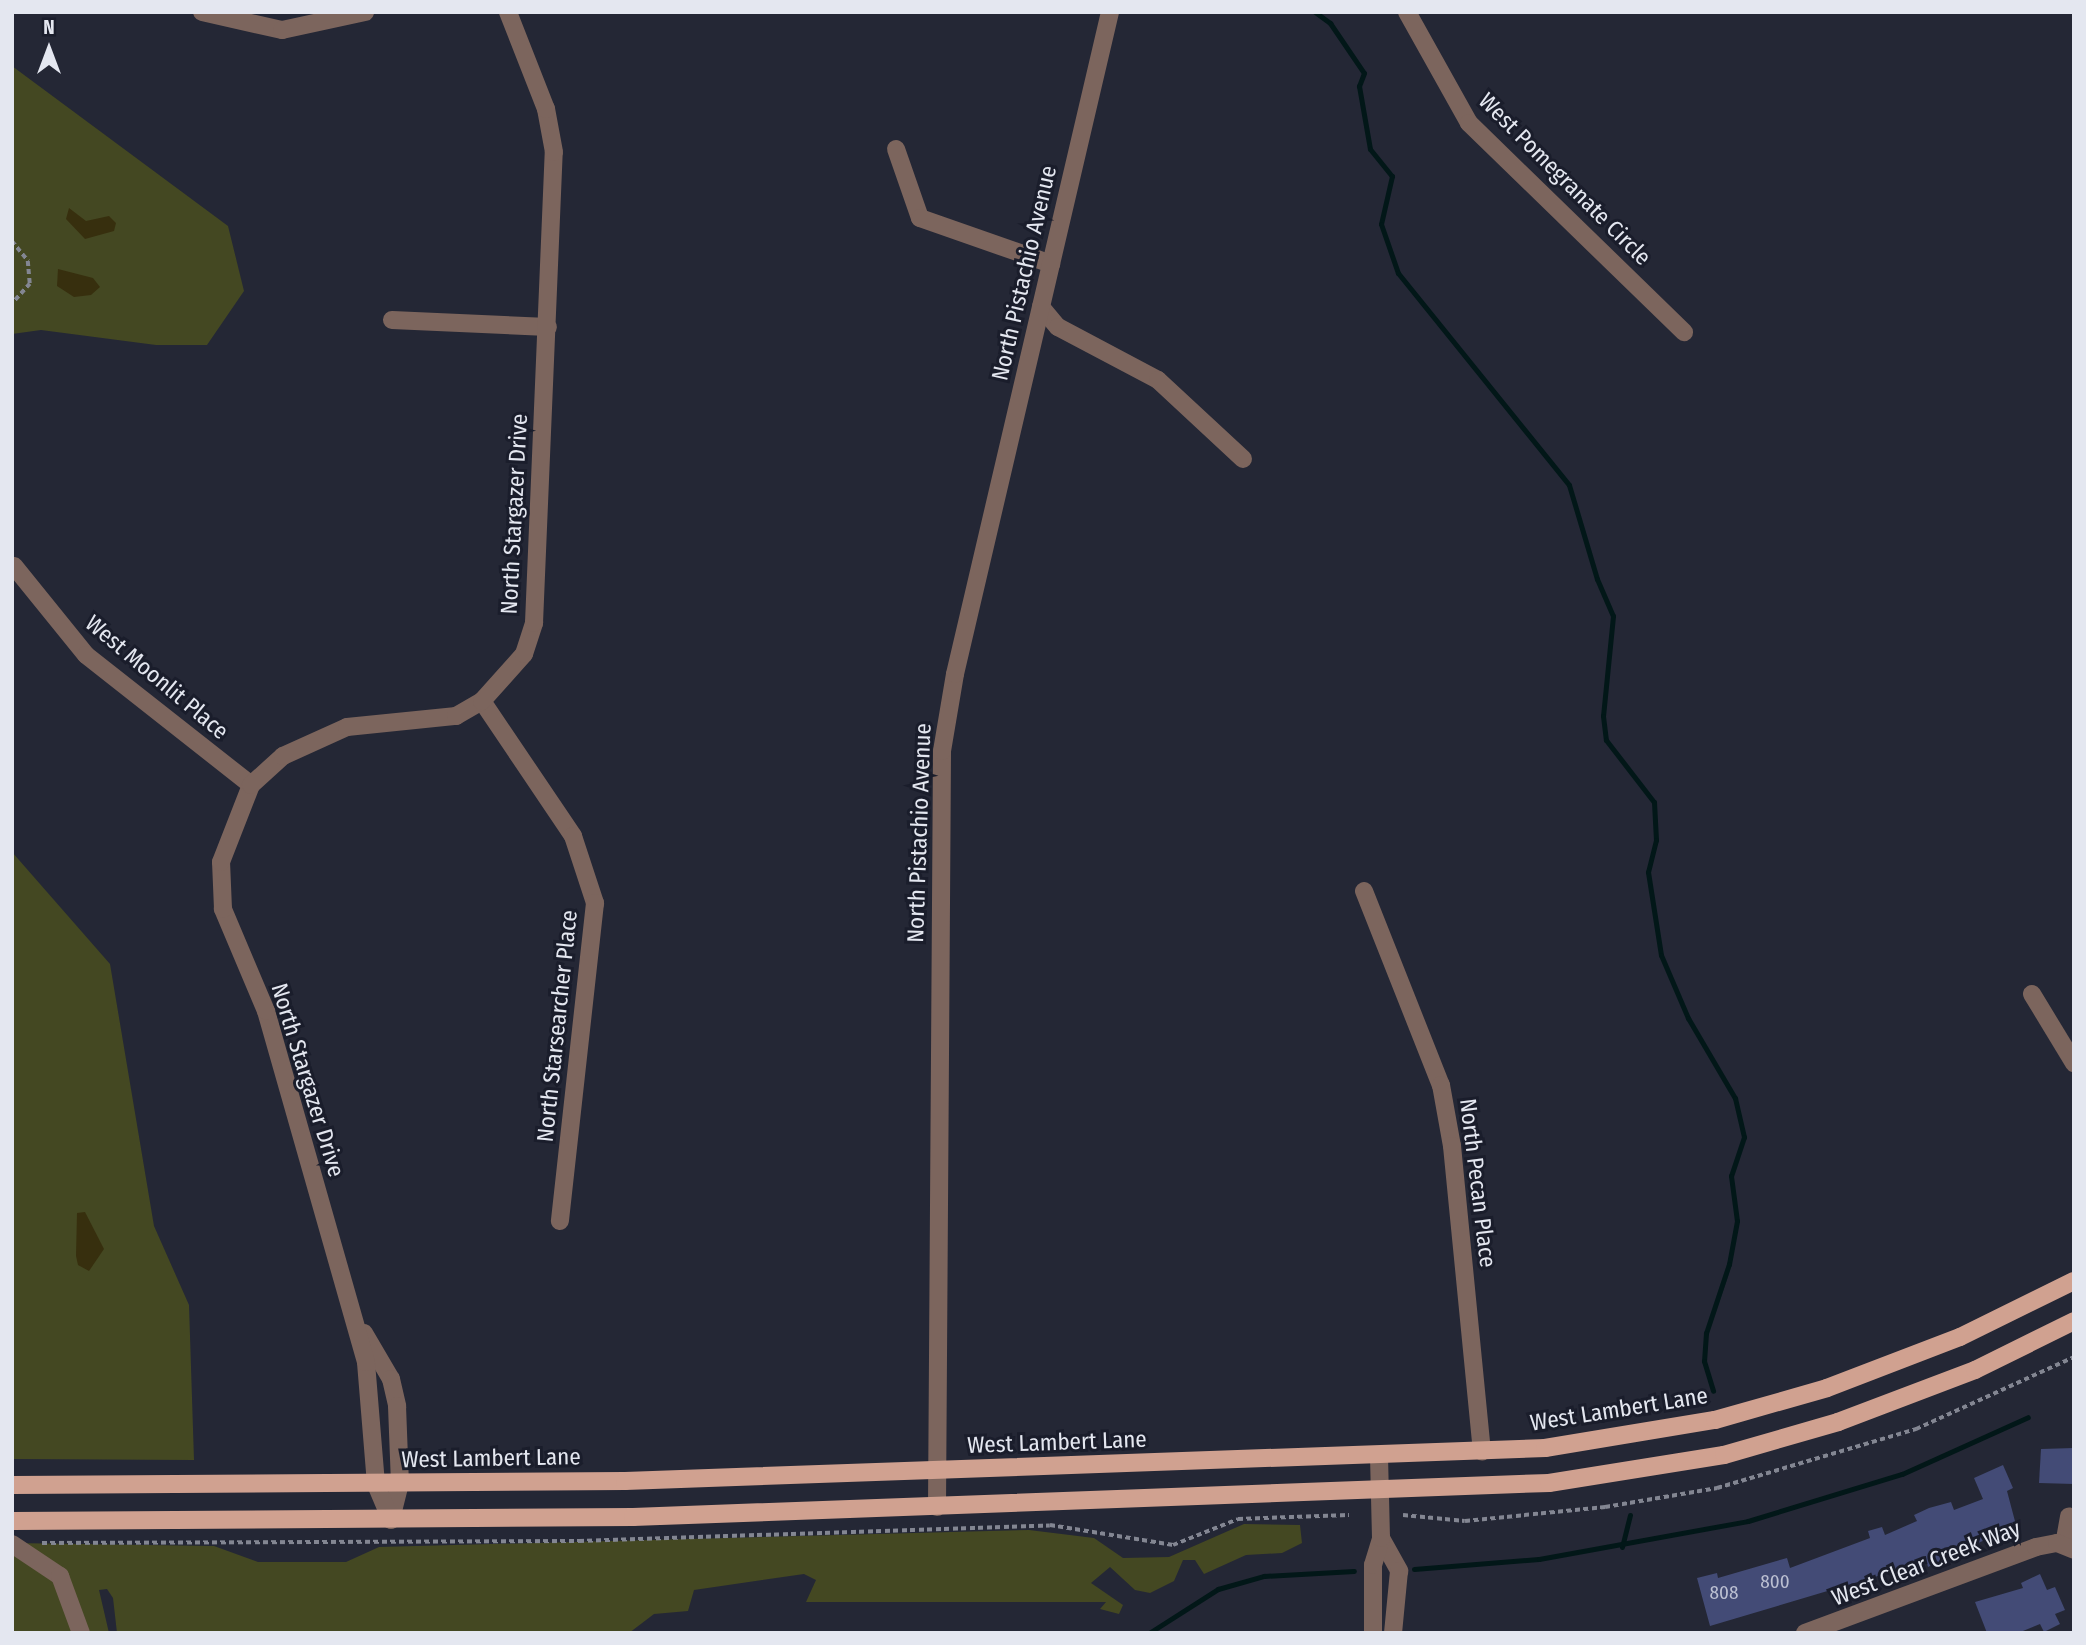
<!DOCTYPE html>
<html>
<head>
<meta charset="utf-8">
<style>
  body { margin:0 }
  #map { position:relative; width:2086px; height:1645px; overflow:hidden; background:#242735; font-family:"Fira Sans Condensed",sans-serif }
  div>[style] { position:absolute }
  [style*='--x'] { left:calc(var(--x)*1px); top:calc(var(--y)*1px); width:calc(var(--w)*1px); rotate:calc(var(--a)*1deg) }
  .green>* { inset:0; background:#444822 }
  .sand>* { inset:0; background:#372f0e }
  .stream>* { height:5px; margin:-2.5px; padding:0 2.5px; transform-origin:2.5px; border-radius:2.5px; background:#021718 }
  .building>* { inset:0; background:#434b76 }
  .path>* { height:3.5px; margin-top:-1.75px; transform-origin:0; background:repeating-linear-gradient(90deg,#838692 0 5px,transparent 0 8.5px) }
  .minor>* { height:18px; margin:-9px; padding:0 9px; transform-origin:9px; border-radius:9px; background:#7c655d }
  .major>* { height:18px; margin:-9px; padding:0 9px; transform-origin:9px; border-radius:9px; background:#d0a190 }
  span { translate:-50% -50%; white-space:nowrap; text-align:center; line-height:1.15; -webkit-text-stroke:6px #1a1d2b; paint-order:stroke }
  .number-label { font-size:19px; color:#bcc0d2 }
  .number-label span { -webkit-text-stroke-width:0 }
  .street-label { font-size:23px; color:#e4e7f0 }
  .frame { position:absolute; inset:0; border:14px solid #e4e7f0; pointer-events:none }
  .north { position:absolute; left:14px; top:14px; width:70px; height:70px; -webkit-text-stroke:5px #1a1d2b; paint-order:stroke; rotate:0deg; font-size:19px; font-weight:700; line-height:28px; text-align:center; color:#e4e7f0 }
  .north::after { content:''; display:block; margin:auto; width:24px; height:32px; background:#e4e7f0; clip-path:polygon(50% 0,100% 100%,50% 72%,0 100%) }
</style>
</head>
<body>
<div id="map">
  <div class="green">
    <div style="clip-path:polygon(12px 66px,228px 226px,244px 291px,207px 345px,156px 345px,41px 330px,12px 334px)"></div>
    <div style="clip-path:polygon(12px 852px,110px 964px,154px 1226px,189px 1305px,194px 1460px,12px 1459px)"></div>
    <div style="clip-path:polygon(1244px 1524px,1300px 1525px,1302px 1543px,1282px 1553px,1246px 1555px,1204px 1574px,1195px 1560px,1183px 1560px,1174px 1581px,1150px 1593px,1135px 1590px,1110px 1567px,1091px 1583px,1123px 1605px,1119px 1614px,1100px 1609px,1106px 1602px,806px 1602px,816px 1580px,804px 1574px,694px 1590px,688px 1611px,654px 1614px,629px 1633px,117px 1633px,113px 1598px,107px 1589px,99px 1590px,109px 1633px,12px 1633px,12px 1543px,214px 1546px,258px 1562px,346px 1562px,379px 1547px,1029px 1530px,1094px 1538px,1123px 1558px,1169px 1557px)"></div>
  </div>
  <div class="sand">
    <div style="clip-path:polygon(69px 208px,86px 221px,109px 216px,116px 223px,114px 231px,85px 239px,66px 219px)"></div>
    <div style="clip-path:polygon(58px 269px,93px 278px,100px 287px,91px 295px,74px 297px,57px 286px)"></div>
    <div style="clip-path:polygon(85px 1212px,104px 1249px,89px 1271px,78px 1265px,76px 1256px,77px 1213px)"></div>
  </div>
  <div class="stream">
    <div style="--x:1315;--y:12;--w:19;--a:36"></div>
    <div style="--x:1330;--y:23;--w:60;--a:55.8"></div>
    <div style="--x:1364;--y:73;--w:14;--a:111"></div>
    <div style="--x:1359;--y:86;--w:64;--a:80.1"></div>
    <div style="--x:1370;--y:149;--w:35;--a:51"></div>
    <div style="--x:1392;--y:176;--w:49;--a:102.9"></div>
    <div style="--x:1381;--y:224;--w:52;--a:70.9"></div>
    <div style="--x:1398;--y:273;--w:272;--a:51.1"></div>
    <div style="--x:1569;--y:485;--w:98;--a:73.4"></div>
    <div style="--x:1597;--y:579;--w:40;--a:66.6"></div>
    <div style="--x:1613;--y:616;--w:100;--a:95.7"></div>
    <div style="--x:1603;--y:716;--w:24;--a:83"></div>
    <div style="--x:1606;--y:740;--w:78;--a:52.3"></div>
    <div style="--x:1654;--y:802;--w:38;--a:87"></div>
    <div style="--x:1656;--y:840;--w:33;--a:104"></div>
    <div style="--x:1648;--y:872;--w:84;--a:81.1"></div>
    <div style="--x:1661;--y:955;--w:69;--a:66.8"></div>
    <div style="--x:1688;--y:1018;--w:93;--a:59.6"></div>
    <div style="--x:1735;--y:1098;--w:40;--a:77"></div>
    <div style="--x:1744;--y:1137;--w:41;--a:108.4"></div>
    <div style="--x:1731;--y:1176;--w:45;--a:82.4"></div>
    <div style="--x:1737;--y:1221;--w:44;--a:100.5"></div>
    <div style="--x:1729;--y:1264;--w:73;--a:108.4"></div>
    <div style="--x:1706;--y:1333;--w:28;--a:94"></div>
    <div style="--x:1704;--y:1361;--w:31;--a:73"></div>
    <div style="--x:1622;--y:1547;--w:33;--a:-76"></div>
    <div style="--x:1414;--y:1569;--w:125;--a:-4.6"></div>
    <div style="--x:1539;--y:1559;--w:212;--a:-10.3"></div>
    <div style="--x:1748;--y:1521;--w:161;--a:-17"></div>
    <div style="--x:1902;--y:1474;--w:138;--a:-24.3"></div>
    <div style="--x:1149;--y:1633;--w:82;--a:-32.5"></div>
    <div style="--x:1218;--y:1589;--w:48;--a:-15.8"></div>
    <div style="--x:1264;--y:1576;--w:90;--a:-3.2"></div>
  </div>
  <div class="building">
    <div style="clip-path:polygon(2074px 1448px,2074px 1484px,2039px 1483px,2041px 1449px)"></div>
    <div style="clip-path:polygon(2003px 1465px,2013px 1488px,2007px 1491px,2016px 1525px,1928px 1567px,1927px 1563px,1908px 1567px,1710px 1626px,1697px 1578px,1717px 1573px,1718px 1578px,1787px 1558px,1790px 1568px,1870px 1538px,1868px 1531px,1882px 1527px,1885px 1535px,1917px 1521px,1914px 1515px,1929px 1508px,1951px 1502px,1954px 1510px,1983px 1499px,1974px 1478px)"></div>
    <div style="clip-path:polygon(2040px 1574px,2047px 1590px,2055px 1587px,2065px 1610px,2055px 1614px,2060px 1624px,2044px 1632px,2040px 1624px,2018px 1633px,1987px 1633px,1975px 1602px,2023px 1588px,2021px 1583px)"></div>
  </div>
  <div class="path">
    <div style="--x:12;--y:241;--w:26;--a:51"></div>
    <div style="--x:28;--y:261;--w:23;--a:85"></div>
    <div style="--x:30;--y:284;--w:27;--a:132"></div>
    <div style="--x:1403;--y:1515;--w:62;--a:5.5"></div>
    <div style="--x:1465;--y:1521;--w:141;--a:-5.7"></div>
    <div style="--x:1605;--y:1507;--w:114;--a:-9.6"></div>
    <div style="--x:1717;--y:1488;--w:208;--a:-16.5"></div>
    <div style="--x:1916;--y:1429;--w:174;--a:-24.5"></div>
    <div style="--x:42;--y:1543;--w:537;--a:-0.21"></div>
    <div style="--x:579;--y:1541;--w:471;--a:-1.9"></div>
    <div style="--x:1050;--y:1525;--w:125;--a:9.2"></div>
    <div style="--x:1173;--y:1545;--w:70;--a:-21.8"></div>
    <div style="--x:1238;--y:1519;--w:111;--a:-2.1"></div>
  </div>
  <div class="minor">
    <div style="--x:202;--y:12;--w:82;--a:12.7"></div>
    <div style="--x:282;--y:30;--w:85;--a:-12.2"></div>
    <div style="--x:1407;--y:12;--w:127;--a:60.8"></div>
    <div style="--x:1469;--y:123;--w:300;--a:44.2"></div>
    <div style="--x:896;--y:149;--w:73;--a:70.8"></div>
    <div style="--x:920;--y:218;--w:139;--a:19.3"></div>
    <div style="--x:1041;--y:307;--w:26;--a:50"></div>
    <div style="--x:1058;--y:327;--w:113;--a:27.9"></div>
    <div style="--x:1158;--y:380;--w:116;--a:42.9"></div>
    <div style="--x:392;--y:320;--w:156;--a:2.6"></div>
    <div style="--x:14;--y:566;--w:114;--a:51"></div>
    <div style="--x:86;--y:655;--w:210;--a:38.2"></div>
    <div style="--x:482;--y:701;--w:163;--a:56"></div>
    <div style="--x:573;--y:836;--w:71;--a:71.8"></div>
    <div style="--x:595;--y:903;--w:320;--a:96.3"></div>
    <div style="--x:1364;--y:891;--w:209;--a:68.4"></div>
    <div style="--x:1441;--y:1085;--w:62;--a:79.8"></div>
    <div style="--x:1452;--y:1146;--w:307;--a:84.4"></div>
    <div style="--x:2032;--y:994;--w:81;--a:58.7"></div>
    <div style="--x:364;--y:1333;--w:53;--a:59.6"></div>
    <div style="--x:391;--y:1379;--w:28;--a:77"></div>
    <div style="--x:397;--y:1406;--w:77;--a:87.8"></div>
    <div style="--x:400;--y:1483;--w:38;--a:104"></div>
    <div style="--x:937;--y:1507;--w:756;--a:-89.62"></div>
    <div style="--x:942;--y:751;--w:78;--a:-80.4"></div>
    <div style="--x:955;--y:674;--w:680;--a:-76.82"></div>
    <div style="--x:391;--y:1520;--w:39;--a:-113"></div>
    <div style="--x:376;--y:1484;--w:122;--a:-94.7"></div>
    <div style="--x:366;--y:1362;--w:365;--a:-105.9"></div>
    <div style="--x:266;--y:1011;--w:111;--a:-112.9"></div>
    <div style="--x:223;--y:909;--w:47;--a:-92.4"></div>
    <div style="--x:221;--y:862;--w:83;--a:-68.7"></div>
    <div style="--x:251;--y:785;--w:43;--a:-42.2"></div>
    <div style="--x:283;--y:756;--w:70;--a:-24.4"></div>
    <div style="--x:347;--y:727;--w:110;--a:-5.8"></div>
    <div style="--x:456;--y:716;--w:30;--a:-30"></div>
    <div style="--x:482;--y:701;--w:63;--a:-48.2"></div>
    <div style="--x:524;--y:654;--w:33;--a:-72"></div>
    <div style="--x:534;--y:623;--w:471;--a:-87.6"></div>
    <div style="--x:554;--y:152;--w:44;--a:-100.5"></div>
    <div style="--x:546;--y:109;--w:104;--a:-111.4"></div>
    <div style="--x:1381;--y:1538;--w:38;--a:61"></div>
    <div style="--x:1399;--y:1571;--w:62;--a:95.5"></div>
    <div style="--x:12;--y:1544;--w:58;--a:33.7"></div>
    <div style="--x:60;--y:1576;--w:61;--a:69.8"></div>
    <div style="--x:2064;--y:1545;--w:29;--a:-80"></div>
    <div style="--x:1373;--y:1633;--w:68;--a:-90"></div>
    <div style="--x:1373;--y:1565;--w:28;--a:-73"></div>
    <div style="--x:1381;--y:1538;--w:81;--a:-91.4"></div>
    <div style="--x:1805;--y:1633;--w:246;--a:-20.4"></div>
    <div style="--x:2036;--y:1547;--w:21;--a:-11"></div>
    <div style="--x:2057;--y:1543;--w:18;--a:22"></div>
  </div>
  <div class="major">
    <div style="--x:12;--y:1485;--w:613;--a:-0.37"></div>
    <div style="--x:625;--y:1481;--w:921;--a:-2.05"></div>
    <div style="--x:1545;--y:1448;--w:172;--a:-9.4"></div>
    <div style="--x:1715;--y:1420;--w:116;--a:-15.9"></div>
    <div style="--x:1827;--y:1388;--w:142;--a:-21"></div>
    <div style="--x:1960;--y:1337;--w:127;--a:-26.2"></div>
    <div style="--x:12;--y:1521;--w:621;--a:-0.37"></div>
    <div style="--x:633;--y:1517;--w:917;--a:-2.13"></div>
    <div style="--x:1549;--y:1483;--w:177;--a:-9.1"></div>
    <div style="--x:1724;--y:1455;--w:119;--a:-16.1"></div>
    <div style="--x:1838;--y:1422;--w:147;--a:-20.8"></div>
    <div style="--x:1975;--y:1370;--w:110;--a:-26.3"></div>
  </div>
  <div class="number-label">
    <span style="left:1775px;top:1582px">800</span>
    <span style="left:1724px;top:1593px">808</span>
  </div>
  <div class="street-label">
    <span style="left:1565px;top:179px;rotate:45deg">West Pomegranate Circle</span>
    <span style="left:1024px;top:273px;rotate:-77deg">North Pistachio Avenue</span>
    <span style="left:514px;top:514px;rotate:-87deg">North Stargazer Drive</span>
    <span style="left:157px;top:677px;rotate:40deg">West Moonlit Place</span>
    <span style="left:919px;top:833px;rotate:-88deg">North Pistachio Avenue</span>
    <span style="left:557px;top:1026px;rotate:-84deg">North Starsearcher Place</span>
    <span style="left:308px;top:1080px;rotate:73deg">North Stargazer Drive</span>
    <span style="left:1478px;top:1183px;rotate:83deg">North Pecan Place</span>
    <span style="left:1619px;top:1409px;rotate:-9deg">West Lambert Lane</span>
    <span style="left:1057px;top:1442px;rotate:-2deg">West Lambert Lane</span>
    <span style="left:491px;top:1458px;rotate:-1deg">West Lambert Lane</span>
    <span style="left:1926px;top:1563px;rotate:-21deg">West Clear Creek Way</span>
  </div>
  <div class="frame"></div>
  <div class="north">N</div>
</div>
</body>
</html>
